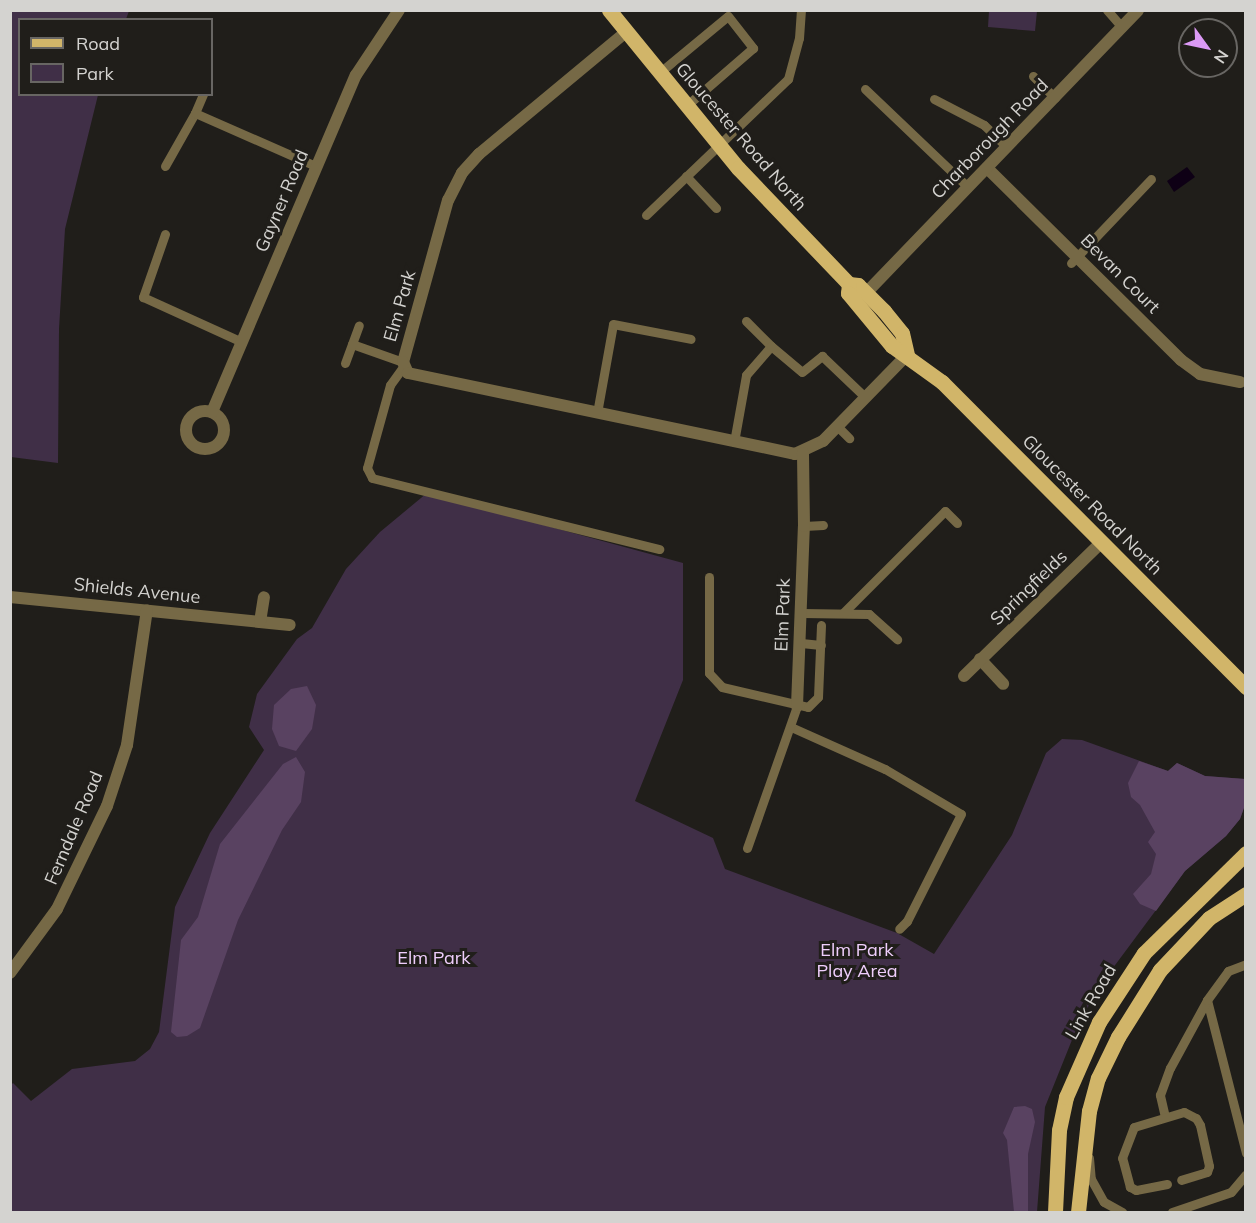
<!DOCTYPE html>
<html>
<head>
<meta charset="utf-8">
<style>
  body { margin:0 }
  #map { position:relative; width:1256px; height:1223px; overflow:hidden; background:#201e1a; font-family:Mulish,sans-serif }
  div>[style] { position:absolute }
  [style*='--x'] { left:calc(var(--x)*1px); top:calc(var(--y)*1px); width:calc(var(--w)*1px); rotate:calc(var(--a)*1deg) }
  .green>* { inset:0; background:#402f47 }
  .forest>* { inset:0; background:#594261 }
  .water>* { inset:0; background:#0e0015 }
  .lane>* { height:9px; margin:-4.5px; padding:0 4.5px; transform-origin:4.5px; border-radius:4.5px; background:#766946 }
  .street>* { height:12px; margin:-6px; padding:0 6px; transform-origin:6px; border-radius:6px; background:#766946 }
  .street>.ring { margin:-6px; padding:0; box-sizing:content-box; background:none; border:12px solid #766946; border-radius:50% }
  .primary>* { height:15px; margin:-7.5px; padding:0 7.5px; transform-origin:7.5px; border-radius:7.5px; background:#d1b569 }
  span { translate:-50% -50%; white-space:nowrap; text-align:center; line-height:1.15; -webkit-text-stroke:6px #201e1a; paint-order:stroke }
  .street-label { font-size:18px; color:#d4d3d0 }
  .park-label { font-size:18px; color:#efcefc }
  .frame { position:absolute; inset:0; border:12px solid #d4d3d0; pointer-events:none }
  .legend { position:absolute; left:18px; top:18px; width:195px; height:78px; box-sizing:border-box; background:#201e1a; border:2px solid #686663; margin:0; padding:8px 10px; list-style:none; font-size:18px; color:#d4d3d0 }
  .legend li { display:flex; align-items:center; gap:12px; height:30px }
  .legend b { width:30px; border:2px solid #686663 }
  .north { position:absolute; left:1178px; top:18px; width:60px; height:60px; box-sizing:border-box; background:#201e1a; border:2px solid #686663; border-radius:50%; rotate:123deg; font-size:16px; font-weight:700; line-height:24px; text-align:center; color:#d4d3d0 }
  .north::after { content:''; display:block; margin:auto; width:21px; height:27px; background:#db99f5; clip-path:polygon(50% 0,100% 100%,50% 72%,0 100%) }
</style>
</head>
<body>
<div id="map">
  <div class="green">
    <div style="clip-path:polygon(11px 10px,129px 11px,126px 19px,20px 20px,20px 94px,98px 95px,65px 229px,59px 329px,58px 463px,11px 457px)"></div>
    <div style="clip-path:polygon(989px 11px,1037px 11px,1035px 31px,988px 27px)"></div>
    <div style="clip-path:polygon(427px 493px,683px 563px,683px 680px,635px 801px,713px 838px,725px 869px,897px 933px,934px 954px,1012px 835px,1046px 753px,1062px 739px,1082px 740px,1168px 771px,1177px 763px,1205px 776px,1245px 779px,1245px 805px,1240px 819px,1226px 836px,1185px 871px,1107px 976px,1080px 1020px,1045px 1107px,1037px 1212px,11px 1212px,11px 1085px,13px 1083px,31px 1101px,72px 1069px,135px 1061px,150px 1049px,159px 1032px,175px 907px,210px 833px,264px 750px,249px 727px,257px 694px,297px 639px,312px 628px,346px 569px,380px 532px)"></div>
  </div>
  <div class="forest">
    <div style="clip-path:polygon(307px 686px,316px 705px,312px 729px,296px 751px,279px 746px,272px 729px,274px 705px,291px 689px)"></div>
    <div style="clip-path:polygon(296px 757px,305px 772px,301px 802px,282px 830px,238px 920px,200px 1028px,187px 1036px,177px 1037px,171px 1032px,181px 940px,198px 917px,220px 844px,283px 764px)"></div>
    <div style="clip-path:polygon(1139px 761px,1168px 771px,1177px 763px,1205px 776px,1245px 779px,1245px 805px,1240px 819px,1226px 836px,1185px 871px,1156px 911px,1140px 904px,1133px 894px,1151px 874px,1156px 854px,1148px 842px,1155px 832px,1140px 805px,1131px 797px,1128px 783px)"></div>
    <div style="clip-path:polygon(1025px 1106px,1032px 1109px,1035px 1122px,1028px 1154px,1028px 1212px,1014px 1212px,1007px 1140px,1003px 1133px,1014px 1107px)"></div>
  </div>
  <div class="water">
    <div style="clip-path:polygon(1187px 167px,1195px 177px,1174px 192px,1167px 181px)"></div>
  </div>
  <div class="lane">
    <div style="--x:1107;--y:10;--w:23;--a:49"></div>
    <div style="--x:659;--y:73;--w:89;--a:-39.6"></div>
    <div style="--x:728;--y:16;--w:41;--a:52"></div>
    <div style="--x:753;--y:48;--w:89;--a:139.1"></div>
    <div style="--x:1033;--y:76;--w:31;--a:45"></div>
    <div style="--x:865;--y:89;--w:142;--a:43.6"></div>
    <div style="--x:934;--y:99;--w:56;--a:27.5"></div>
    <div style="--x:984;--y:125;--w:32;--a:44"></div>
    <div style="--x:195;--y:113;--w:21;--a:-67"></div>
    <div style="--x:165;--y:166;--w:61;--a:-60.5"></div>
    <div style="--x:195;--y:113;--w:132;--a:23.7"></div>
    <div style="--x:686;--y:176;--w:44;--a:46.8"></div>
    <div style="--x:646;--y:215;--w:197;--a:-43.8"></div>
    <div style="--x:788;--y:79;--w:42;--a:-75"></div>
    <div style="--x:799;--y:38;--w:28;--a:-86"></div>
    <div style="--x:165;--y:234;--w:67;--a:109.2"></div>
    <div style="--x:143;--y:297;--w:109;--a:24.4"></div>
    <div style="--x:1071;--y:263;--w:116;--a:-46.4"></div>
    <div style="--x:746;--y:321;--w:35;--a:45"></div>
    <div style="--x:352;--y:344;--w:54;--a:19.4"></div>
    <div style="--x:345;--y:363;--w:40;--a:-69.8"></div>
    <div style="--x:403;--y:367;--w:22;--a:126"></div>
    <div style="--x:390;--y:385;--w:86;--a:105.5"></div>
    <div style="--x:367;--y:468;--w:11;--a:63"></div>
    <div style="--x:372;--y:478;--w:296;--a:13.9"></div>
    <div style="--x:597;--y:413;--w:90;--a:-79.8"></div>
    <div style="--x:613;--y:324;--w:79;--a:10.9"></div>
    <div style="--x:838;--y:427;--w:16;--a:45"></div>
    <div style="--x:734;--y:442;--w:68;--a:-79.8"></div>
    <div style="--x:746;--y:375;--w:38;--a:-49"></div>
    <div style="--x:771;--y:346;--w:40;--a:40"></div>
    <div style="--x:802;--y:372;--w:26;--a:-39"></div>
    <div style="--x:822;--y:356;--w:59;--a:43.6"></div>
    <div style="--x:804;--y:526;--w:19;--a:-3"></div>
    <div style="--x:709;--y:577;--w:96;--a:90"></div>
    <div style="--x:709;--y:673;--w:19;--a:47"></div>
    <div style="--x:722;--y:687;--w:88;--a:13.1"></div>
    <div style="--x:808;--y:707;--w:14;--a:-45"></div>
    <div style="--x:818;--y:697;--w:72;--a:-87.6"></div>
    <div style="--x:802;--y:613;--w:67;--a:0.9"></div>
    <div style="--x:869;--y:614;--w:38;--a:42"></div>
    <div style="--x:843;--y:613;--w:144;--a:-45"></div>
    <div style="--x:945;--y:511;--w:17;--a:45"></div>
    <div style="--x:801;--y:643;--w:20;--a:6"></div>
    <div style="--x:791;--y:727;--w:103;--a:24.1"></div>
    <div style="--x:885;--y:769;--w:88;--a:30.6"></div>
    <div style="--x:961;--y:814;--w:120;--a:116.8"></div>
    <div style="--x:907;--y:921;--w:11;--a:135"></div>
    <div style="--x:747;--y:848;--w:151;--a:-70.6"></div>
    <div style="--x:1207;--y:1000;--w:158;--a:75.7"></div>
    <div style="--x:1165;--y:1117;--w:23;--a:-103"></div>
    <div style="--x:1160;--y:1095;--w:29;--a:-70"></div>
    <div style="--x:1170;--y:1068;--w:77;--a:-61.4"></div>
    <div style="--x:1207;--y:1000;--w:36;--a:-54"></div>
    <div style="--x:1228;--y:971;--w:19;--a:-21"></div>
    <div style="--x:1089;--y:1158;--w:21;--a:85"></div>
    <div style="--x:1091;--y:1179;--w:26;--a:61"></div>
    <div style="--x:1104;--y:1202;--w:21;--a:29"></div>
    <div style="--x:1167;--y:1184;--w:32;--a:169"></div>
    <div style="--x:1136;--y:1190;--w:7;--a:-153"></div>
    <div style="--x:1130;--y:1187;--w:30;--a:-105"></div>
    <div style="--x:1122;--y:1158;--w:33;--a:-69"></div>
    <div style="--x:1134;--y:1127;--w:52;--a:-16.7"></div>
    <div style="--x:1184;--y:1112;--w:13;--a:27"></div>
    <div style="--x:1196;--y:1118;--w:8;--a:60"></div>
    <div style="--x:1200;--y:1125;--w:42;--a:77.6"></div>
    <div style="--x:1209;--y:1166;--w:6;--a:108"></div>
    <div style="--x:1207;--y:1172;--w:27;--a:163"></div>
    <div style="--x:1172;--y:1212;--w:62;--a:-18.7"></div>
    <div style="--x:1231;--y:1192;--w:23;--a:-50"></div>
  </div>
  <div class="street">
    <div style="--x:626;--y:32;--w:191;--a:140.3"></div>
    <div style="--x:479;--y:154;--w:25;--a:132"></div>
    <div style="--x:462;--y:173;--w:30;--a:117"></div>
    <div style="--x:448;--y:200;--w:168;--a:105.5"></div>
    <div style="--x:403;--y:362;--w:12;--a:66"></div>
    <div style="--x:408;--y:373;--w:395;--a:11.8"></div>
    <div style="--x:795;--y:454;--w:31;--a:-25"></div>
    <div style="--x:823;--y:441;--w:120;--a:-45.7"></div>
    <div style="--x:987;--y:168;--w:273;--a:44.7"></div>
    <div style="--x:1181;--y:360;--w:24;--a:36"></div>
    <div style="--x:1200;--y:374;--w:41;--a:11.3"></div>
    <div style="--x:867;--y:292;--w:391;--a:-46.1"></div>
    <div class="ring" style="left:186px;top:411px;width:26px;height:26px"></div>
    <div style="--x:212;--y:412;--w:366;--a:-66.9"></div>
    <div style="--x:356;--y:75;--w:78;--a:-56.5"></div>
    <div style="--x:10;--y:597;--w:281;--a:5.7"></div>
    <div style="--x:260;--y:622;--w:25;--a:-81"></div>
    <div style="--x:980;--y:659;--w:34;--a:47"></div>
    <div style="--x:964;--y:676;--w:192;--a:-44.2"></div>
    <div style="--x:797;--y:706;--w:180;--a:-87.8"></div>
    <div style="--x:804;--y:526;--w:73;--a:-90.8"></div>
    <div style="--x:10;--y:973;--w:79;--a:-53.7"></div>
    <div style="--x:57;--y:909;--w:114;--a:-64.1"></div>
    <div style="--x:107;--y:806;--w:64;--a:-71.8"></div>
    <div style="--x:127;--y:745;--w:136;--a:-81.6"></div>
  </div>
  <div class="primary">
    <div style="--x:609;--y:10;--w:204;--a:50.8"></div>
    <div style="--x:738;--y:168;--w:161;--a:46.3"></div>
    <div style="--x:849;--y:284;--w:9;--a:6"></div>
    <div style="--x:858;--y:285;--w:37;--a:45"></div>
    <div style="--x:884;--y:311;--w:28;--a:51"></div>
    <div style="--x:902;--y:333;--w:23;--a:77"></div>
    <div style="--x:849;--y:284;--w:9;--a:96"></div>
    <div style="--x:848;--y:293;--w:69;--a:50.3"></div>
    <div style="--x:892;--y:346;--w:62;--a:35.8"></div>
    <div style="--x:942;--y:382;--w:431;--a:45.1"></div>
    <div style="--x:1055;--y:1212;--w:82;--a:-87.2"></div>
    <div style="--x:1059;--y:1130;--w:34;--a:-78"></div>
    <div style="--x:1066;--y:1097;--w:82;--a:-66.3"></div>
    <div style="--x:1099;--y:1022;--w:82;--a:-56.9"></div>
    <div style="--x:1144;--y:953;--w:143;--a:-44.4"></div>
    <div style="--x:1078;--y:1212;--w:102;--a:-83.8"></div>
    <div style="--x:1089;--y:1111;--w:34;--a:-75"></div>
    <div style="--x:1098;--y:1078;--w:46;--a:-64"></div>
    <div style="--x:1118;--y:1037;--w:79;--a:-57.9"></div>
    <div style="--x:1160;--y:970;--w:71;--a:-46.7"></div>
    <div style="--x:1209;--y:918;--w:44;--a:-33"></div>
  </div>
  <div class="street-label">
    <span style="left:741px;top:137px;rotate:49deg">Gloucester Road North</span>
    <span style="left:990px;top:139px;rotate:-46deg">Charborough Road</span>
    <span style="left:282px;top:201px;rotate:-67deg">Gayner Road</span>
    <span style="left:1120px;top:274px;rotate:45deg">Bevan Court</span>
    <span style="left:400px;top:306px;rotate:-74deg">Elm Park</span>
    <span style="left:1092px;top:505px;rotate:45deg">Gloucester Road North</span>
    <span style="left:1029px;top:588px;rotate:-44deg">Springfields</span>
    <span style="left:137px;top:591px;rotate:6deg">Shields Avenue</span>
    <span style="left:783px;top:615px;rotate:-88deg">Elm Park</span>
    <span style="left:74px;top:828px;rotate:-67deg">Ferndale Road</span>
    <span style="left:1091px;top:1002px;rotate:-60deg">Link Road</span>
  </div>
  <div class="park-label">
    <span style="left:857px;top:961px">Elm Park<br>Play Area</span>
    <span style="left:434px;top:958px">Elm Park</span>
  </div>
  <div class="frame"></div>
  <ul class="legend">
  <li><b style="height:8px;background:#d1b569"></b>Road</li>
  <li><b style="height:16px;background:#402f47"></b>Park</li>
  </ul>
  <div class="north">N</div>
</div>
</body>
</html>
